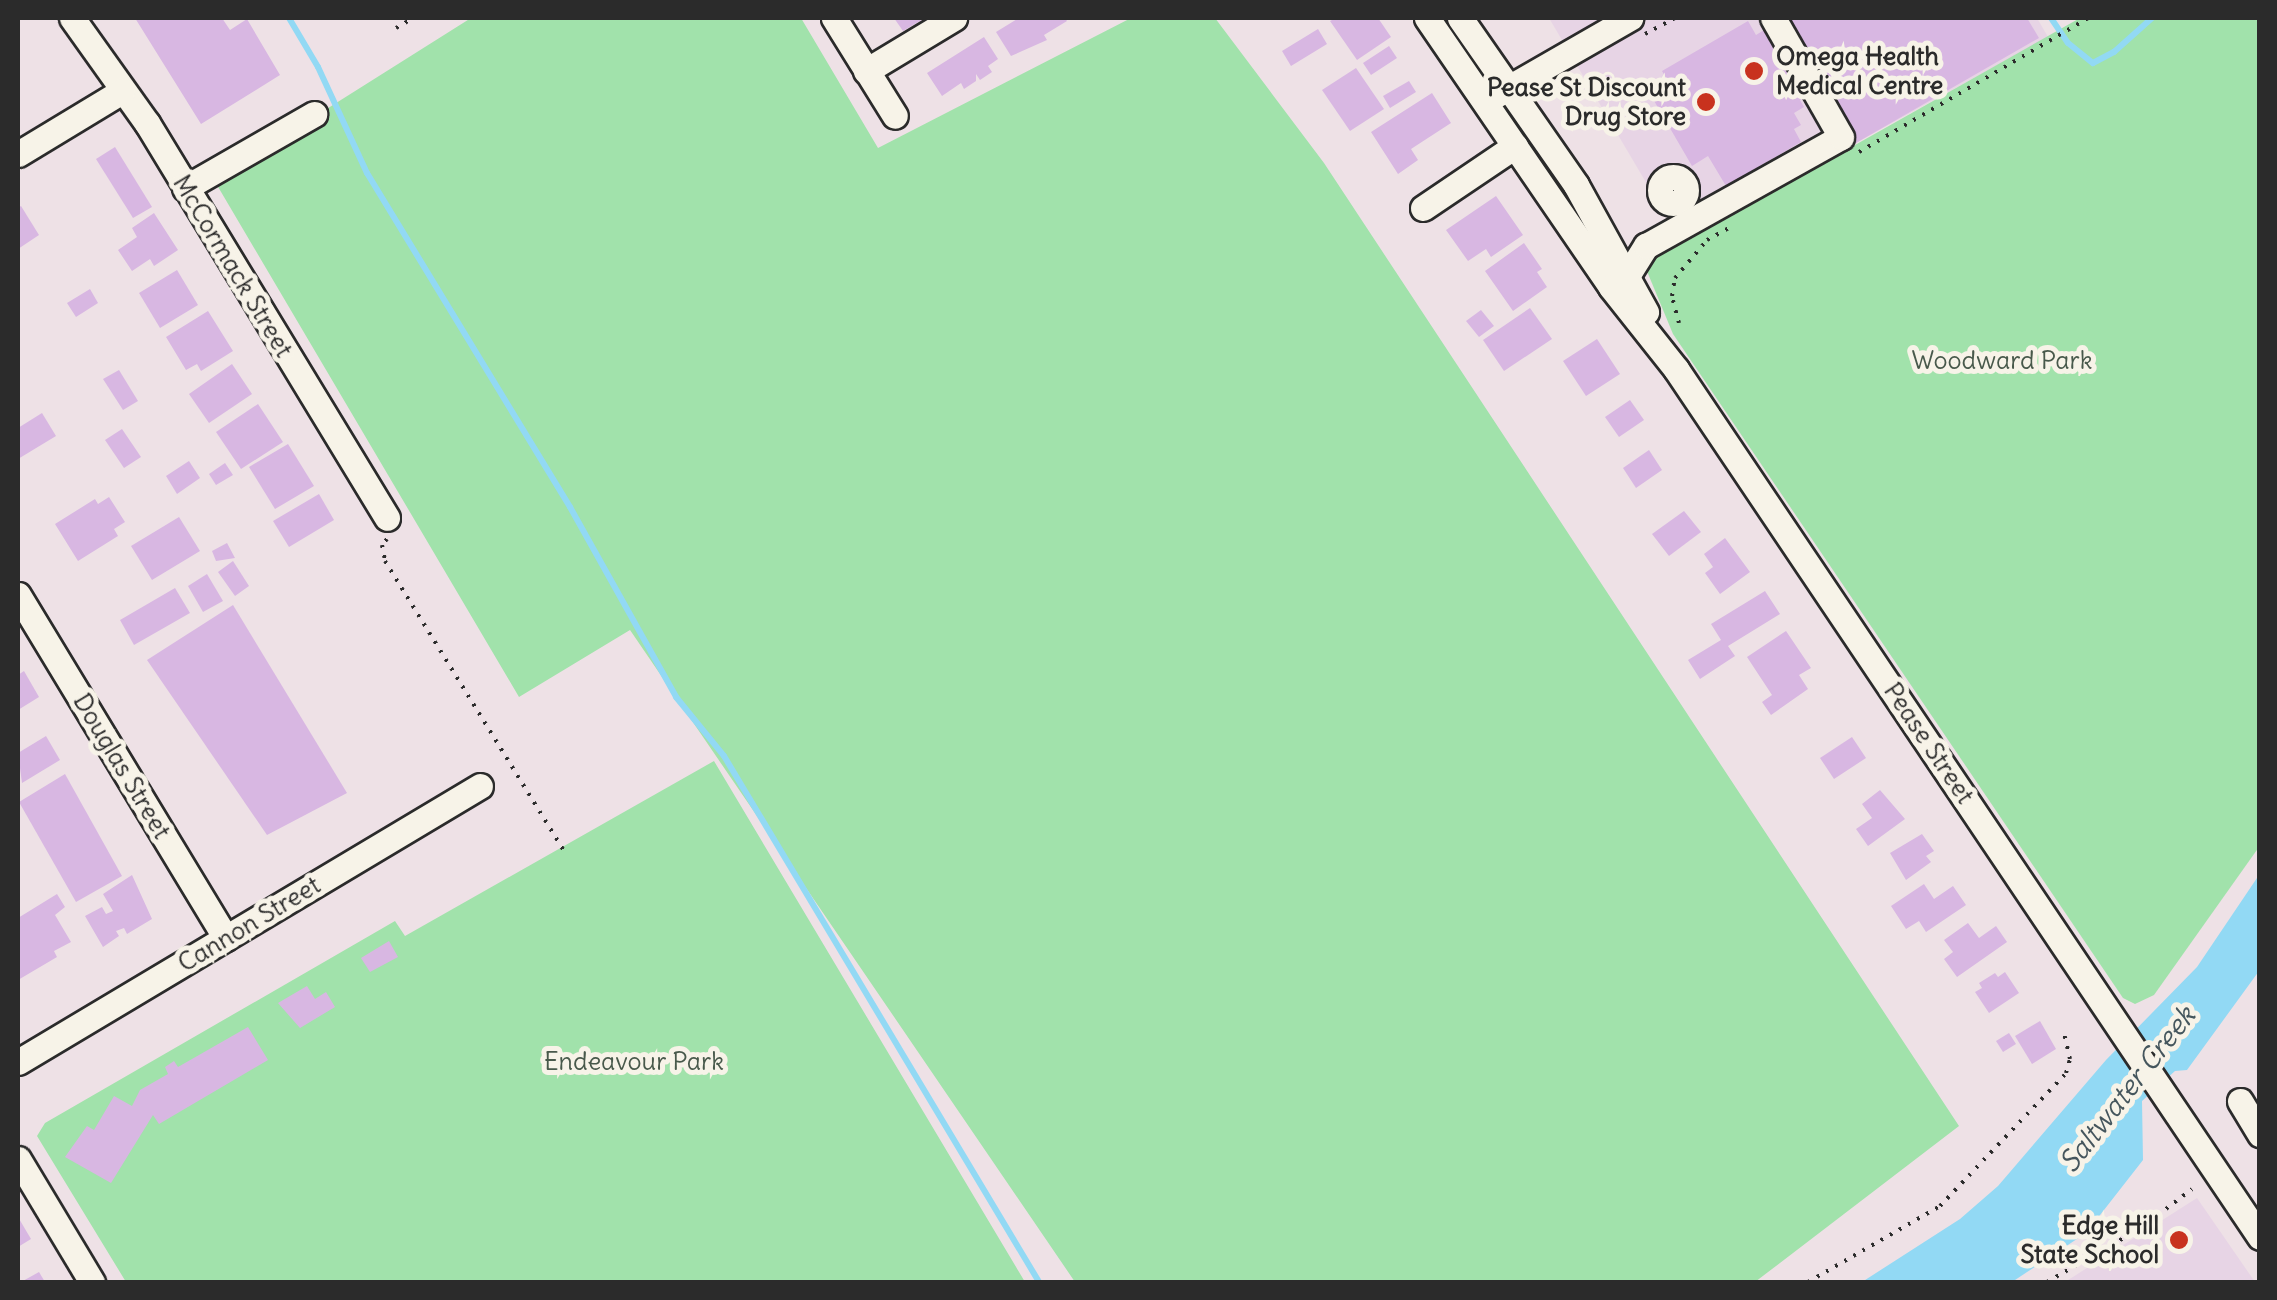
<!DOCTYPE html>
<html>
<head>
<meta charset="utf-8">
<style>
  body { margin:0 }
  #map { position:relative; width:2277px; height:1300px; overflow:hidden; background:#eee1e6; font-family:Delius,sans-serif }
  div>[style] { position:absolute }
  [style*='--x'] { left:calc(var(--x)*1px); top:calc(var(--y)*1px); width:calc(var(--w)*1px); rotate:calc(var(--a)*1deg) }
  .built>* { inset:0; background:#e7d4e5 }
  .green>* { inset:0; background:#a1e2ab }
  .water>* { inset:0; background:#92d9f4 }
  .stream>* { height:6px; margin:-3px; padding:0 3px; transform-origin:3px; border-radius:3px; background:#92d9f4 }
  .building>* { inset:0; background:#d8b7e2 }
  .path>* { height:4px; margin-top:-2px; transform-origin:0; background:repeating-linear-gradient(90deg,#2b2b2b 0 2.5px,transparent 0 10.5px) }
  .roads { filter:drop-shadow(2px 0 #2b2b2b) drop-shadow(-2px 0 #2b2b2b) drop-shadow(0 2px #2b2b2b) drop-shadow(0 -2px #2b2b2b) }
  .minor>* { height:25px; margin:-12.5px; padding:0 12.5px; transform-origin:12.5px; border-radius:12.5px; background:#f7f3e8 }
  .minor>.ring { margin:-12.5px; padding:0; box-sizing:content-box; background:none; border:25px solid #f7f3e8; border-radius:50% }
  .dots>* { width:28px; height:28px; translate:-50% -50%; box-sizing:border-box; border:5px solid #f7f3e8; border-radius:50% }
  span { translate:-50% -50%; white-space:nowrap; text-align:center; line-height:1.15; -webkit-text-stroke:10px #f7f3e8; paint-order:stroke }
  .poi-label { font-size:25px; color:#2b2b2b; font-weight:700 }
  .left { translate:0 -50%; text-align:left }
  .right { translate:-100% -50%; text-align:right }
  .street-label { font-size:25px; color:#2b2b2b }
  .park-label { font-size:25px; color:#48594b }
  .water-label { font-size:28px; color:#45565d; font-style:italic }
  .frame { position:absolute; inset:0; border:20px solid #2b2b2b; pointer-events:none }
</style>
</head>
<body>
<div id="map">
  <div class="built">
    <div style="clip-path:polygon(1549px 18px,2037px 18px,2048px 37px,1680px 240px)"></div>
    <div style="clip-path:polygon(2197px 1198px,2255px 1282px,2065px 1282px)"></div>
  </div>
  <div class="green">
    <div style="clip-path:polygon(471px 18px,801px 18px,878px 148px,1131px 18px,1215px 18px,1324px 163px,1959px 1126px,1755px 1282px,1075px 1282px,630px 630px,519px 697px,214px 180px)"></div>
    <div style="clip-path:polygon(2080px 18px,2259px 18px,2259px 847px,2154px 995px,2135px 1004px,2123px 998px,1673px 334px,1644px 264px)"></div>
    <div style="clip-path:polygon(714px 761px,1025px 1282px,126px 1282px,37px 1136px,45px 1123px,395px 921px,405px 936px)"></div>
  </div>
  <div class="water">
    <div style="clip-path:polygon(2259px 875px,2259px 971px,2187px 1070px,2175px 1071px,2142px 1101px,2143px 1160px,2086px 1233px,2012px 1282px,1862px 1282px,1960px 1219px,1998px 1186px,2106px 1060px,2197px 967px)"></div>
  </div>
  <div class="stream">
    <div style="--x:289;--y:18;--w:57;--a:59.4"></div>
    <div style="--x:318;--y:67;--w:117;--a:65.2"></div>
    <div style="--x:367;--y:173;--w:391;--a:58.7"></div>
    <div style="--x:570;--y:507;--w:218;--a:60.8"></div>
    <div style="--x:676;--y:697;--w:76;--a:50.9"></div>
    <div style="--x:724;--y:756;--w:613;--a:59.08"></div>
    <div style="--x:2051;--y:18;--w:30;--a:56"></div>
    <div style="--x:2068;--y:43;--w:32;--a:39"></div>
    <div style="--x:2093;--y:63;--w:24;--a:-28"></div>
    <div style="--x:2114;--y:52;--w:51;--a:-41.8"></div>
  </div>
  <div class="building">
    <div style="clip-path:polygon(135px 18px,222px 18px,230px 30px,247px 19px,280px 75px,201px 124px)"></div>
    <div style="clip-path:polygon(894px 18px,925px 18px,903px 31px)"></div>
    <div style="clip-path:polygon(1019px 18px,1065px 18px,1067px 21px,1044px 35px,1047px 40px,1011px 56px,996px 32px)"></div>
    <div style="clip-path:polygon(1336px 18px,1378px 18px,1391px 37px,1357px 60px,1330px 21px)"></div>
    <div style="clip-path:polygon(1784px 18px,2027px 18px,2039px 38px,1856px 143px)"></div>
    <div style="clip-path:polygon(1748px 21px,1756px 35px,1769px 27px,1797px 76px,1789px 81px,1792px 87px,1799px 83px,1806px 97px,1800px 100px,1804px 107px,1794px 113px,1801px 125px,1794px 129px,1801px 142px,1726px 186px,1708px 156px,1692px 166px,1653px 99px,1672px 88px,1662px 71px)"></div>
    <div style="clip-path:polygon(1318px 29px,1327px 44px,1291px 66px,1282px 51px)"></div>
    <div style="clip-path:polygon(984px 37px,998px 59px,988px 66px,992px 72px,980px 80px,976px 74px,976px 81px,964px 89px,961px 83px,942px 96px,927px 73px)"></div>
    <div style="clip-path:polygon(1389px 46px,1397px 58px,1371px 75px,1363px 63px)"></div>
    <div style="clip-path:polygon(1356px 68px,1384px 109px,1350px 131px,1322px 90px)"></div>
    <div style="clip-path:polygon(1409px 81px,1416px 92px,1390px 108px,1383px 96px)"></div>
    <div style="clip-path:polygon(1432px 93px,1451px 123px,1411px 149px,1418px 160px,1398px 174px,1371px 132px)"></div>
    <div style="clip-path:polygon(115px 147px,152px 207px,133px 218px,96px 159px)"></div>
    <div style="clip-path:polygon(1496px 196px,1523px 235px,1491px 257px,1486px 249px,1468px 261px,1446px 230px)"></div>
    <div style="clip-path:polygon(21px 206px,39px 235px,18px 249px,18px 208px)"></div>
    <div style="clip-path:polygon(154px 213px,178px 250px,154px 266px,150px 259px,132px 271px,118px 250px,137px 237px,132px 228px)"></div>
    <div style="clip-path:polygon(1524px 243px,1542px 269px,1537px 272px,1547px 287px,1513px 311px,1485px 271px)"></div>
    <div style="clip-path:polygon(177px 270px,198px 305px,160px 328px,139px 293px)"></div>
    <div style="clip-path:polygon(90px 289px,98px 303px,76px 317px,67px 303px)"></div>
    <div style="clip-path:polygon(1530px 308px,1552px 339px,1504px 371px,1483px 340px)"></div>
    <div style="clip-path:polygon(1481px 310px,1494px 326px,1479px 337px,1466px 321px)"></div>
    <div style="clip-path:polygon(208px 311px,233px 351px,201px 371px,197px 364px,186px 370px,166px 337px)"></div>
    <div style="clip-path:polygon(1597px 339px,1620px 374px,1586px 396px,1563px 361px)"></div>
    <div style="clip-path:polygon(232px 364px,252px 394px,209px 423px,189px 394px)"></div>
    <div style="clip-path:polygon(119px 370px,138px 401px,123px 410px,103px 379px)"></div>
    <div style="clip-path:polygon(1630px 400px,1644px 420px,1619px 437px,1605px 417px)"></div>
    <div style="clip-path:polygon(258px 404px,283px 442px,241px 469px,216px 432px)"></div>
    <div style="clip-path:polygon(42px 413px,56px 436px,18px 459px,18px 428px)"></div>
    <div style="clip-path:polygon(122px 429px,141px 457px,124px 468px,105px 440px)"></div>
    <div style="clip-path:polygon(288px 444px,314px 486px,275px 509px,249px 467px)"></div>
    <div style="clip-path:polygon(1649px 450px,1662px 470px,1636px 488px,1623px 468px)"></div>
    <div style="clip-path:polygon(189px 461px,200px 478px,177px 494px,166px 476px)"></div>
    <div style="clip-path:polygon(225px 463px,233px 475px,216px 485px,209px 474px)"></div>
    <div style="clip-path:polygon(319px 494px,334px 520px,289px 547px,273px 521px)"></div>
    <div style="clip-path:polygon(109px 497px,125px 522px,114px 529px,118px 536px,78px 561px,55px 524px,95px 499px,98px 504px)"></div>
    <div style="clip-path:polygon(1684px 511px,1701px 532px,1669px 556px,1652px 534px)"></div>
    <div style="clip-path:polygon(179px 517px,200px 551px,152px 580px,131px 546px)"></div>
    <div style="clip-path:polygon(1725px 538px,1750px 572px,1720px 594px,1705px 573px,1713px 567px,1704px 554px)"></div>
    <div style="clip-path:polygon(227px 543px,235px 558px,216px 561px,212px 551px)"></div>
    <div style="clip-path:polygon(233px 561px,249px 586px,235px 596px,218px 572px)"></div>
    <div style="clip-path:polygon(207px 574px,223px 601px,203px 612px,188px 586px)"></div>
    <div style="clip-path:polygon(175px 588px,190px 613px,134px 645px,120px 620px)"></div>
    <div style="clip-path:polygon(1765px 591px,1780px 614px,1728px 646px,1735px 656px,1700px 679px,1688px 660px,1721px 640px,1711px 624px)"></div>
    <div style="clip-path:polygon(233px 605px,347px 793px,267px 835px,147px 660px)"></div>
    <div style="clip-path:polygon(1786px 631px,1811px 668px,1799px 675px,1808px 689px,1771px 715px,1762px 702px,1772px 695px,1747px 657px)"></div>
    <div style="clip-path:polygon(24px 671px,39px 697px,18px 710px,18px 675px)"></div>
    <div style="clip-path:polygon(46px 736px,60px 760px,22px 783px,18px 753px)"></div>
    <div style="clip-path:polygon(1852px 737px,1866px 758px,1834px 779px,1820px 758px)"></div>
    <div style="clip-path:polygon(65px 774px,122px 876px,76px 902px,19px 802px)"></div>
    <div style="clip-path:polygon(1880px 790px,1905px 819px,1868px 846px,1856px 829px,1872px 818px,1862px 804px)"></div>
    <div style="clip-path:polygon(1922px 834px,1934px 851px,1926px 856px,1931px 862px,1906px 880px,1890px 853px)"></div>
    <div style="clip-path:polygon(132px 875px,152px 919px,127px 934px,124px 928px,116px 931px,119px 936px,103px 947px,85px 916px,102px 907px,106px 914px,113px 911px,103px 894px)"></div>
    <div style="clip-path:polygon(1924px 884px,1934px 899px,1953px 886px,1966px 905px,1926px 932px,1919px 921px,1906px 929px,1891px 906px)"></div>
    <div style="clip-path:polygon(57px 894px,65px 907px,55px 915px,71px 942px,54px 951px,57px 957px,18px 980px,18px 918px)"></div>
    <div style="clip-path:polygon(1968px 923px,1979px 938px,1996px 926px,2007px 942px,1957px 977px,1944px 959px,1953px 952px,1944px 940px)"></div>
    <div style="clip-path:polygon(389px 941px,398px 957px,370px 972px,361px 958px)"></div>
    <div style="clip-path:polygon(2005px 972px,2019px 993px,1989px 1013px,1975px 992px,1982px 988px,1979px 983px,1995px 973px,1998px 977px)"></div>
    <div style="clip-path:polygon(307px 986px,315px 999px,326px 992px,335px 1007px,300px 1028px,278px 1003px)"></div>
    <div style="clip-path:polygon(2040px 1021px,2056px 1049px,2032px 1064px,2015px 1036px)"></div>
    <div style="clip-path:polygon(248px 1027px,268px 1060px,159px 1124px,153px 1115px,111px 1183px,65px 1157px,87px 1126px,94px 1130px,114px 1096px,132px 1106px,140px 1090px,168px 1074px,165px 1067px,174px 1061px,178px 1067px)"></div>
    <div style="clip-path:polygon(2009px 1033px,2016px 1044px,2003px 1052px,1996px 1041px)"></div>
    <div style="clip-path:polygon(18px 1217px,31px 1239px,18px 1247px)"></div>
    <div style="clip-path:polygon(39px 1272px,45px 1282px,21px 1282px)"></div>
  </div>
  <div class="path">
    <div style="--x:396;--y:28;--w:20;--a:-30"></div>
    <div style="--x:1645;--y:34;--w:34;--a:-28"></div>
    <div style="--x:1859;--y:152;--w:265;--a:-30.3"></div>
    <div style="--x:1679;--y:323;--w:28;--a:-105"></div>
    <div style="--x:1672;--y:296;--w:18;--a:-81"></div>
    <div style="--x:1675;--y:278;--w:50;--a:-49.9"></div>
    <div style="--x:1707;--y:240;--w:26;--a:-29"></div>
    <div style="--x:387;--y:539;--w:8;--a:130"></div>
    <div style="--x:382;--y:545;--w:16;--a:79"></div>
    <div style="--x:385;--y:561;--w:341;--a:58.3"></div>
    <div style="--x:1808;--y:1282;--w:152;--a:-29.9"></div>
    <div style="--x:1940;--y:1206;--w:183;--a:-46.5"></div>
    <div style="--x:2066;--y:1073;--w:15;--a:-74"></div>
    <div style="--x:2070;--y:1059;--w:27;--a:-103"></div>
    <div style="--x:2047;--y:1282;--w:108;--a:-29.9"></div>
    <div style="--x:2141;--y:1228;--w:64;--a:-37.4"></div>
  </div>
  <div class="roads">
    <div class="minor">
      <div style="--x:72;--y:18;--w:129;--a:54.5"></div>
      <div style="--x:147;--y:123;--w:462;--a:58.7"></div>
      <div style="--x:834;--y:18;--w:115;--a:58.1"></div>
      <div style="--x:1427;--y:18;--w:326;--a:55.6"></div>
      <div style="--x:1611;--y:287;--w:105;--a:51.6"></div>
      <div style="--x:1676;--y:369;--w:1046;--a:56.07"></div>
      <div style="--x:1460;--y:18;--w:203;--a:55.2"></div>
      <div style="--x:1576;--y:185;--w:145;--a:61.1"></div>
      <div style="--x:866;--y:71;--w:103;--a:-31.1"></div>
      <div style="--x:1496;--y:95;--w:155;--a:-29.9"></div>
      <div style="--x:18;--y:154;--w:122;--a:-31.2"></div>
      <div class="ring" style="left:1660px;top:177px;width:1px;height:1px"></div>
      <div style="--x:185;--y:188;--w:149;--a:-29.8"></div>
      <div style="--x:1423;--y:208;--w:111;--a:-34"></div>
      <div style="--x:1627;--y:276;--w:36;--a:-58"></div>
      <div style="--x:1646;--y:246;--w:223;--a:-29.2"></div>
      <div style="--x:1841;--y:137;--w:137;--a:-119.7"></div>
      <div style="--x:18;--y:595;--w:401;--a:58.8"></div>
      <div style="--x:18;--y:1062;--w:538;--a:-30.85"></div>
      <div style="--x:2240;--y:1101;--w:39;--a:59"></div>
      <div style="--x:18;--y:1159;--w:144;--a:59"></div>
    </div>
  </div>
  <div class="dots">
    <div style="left:1754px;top:71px;background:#c8321e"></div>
    <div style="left:1706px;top:102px;background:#c8321e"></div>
    <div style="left:2179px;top:1240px;background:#c8321e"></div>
  </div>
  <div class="poi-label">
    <span class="left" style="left:1776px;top:71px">Omega Health<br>Medical Centre</span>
    <span class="right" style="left:1686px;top:102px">Pease St Discount<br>Drug Store</span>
    <span class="right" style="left:2159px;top:1240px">Edge Hill<br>State School</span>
  </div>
  <div class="street-label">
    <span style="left:233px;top:266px;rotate:59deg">McCormack Street</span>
    <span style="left:1929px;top:743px;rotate:56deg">Pease Street</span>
    <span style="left:122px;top:766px;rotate:59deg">Douglas Street</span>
    <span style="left:249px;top:924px;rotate:-31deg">Cannon Street</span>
  </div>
  <div class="park-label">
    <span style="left:2002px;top:360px">Woodward Park</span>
    <span style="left:634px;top:1061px">Endeavour Park</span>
  </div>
  <div class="water-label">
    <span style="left:2127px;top:1089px;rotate:-52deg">Saltwater Creek</span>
  </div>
  <div class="frame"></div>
</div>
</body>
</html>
